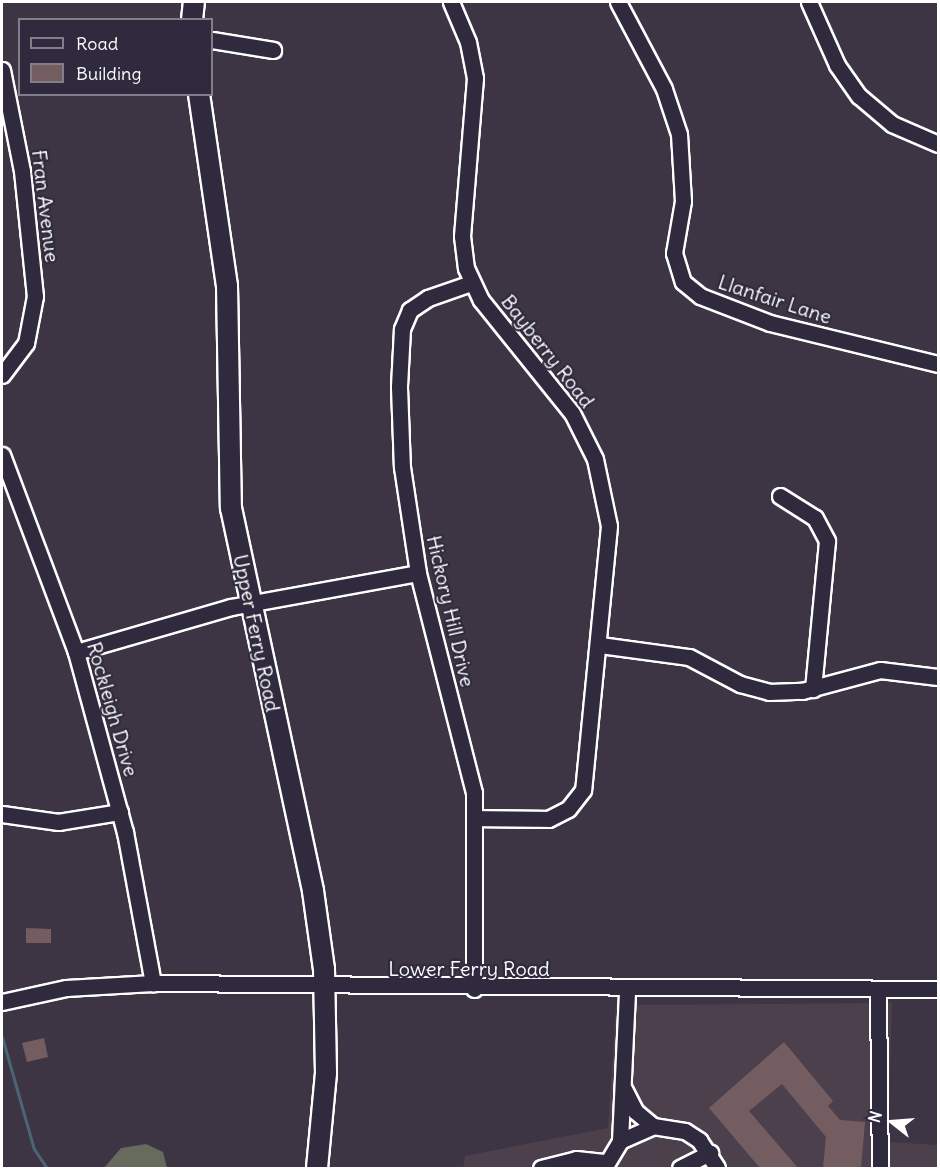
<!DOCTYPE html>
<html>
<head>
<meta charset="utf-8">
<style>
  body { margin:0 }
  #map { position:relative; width:940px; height:1170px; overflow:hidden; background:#3d3444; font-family:Delius,sans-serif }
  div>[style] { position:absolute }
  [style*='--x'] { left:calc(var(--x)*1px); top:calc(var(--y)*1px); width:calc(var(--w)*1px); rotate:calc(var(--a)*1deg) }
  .built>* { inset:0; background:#4d404d }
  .green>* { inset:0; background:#666b5d }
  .stream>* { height:3px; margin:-1.5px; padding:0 1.5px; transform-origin:1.5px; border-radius:1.5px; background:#4c6576 }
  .building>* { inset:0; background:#735d61 }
  .roads { filter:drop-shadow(2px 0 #fff) drop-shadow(-2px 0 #fff) drop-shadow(0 2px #fff) drop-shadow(0 -2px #fff) }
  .minor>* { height:15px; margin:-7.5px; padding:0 7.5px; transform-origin:7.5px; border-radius:7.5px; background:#2f2a3d }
  .major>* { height:20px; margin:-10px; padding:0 10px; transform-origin:10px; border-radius:10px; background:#2f2a3d }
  span { translate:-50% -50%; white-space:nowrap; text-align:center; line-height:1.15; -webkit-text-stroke:4.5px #2f2a3d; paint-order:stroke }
  .street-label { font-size:20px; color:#fff }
  .frame { position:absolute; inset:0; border:3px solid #fff; pointer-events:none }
  .legend { position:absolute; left:18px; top:18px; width:195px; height:78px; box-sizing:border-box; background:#2f2a3d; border:2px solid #827f8b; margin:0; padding:8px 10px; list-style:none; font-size:18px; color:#fff }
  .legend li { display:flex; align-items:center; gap:12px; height:30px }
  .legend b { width:30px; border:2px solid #827f8b }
  .north { position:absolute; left:862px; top:1092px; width:60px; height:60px; -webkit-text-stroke:4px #2f2a3d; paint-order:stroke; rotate:287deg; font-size:16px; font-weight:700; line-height:24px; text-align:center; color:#fff }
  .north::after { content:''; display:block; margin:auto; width:21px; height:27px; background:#fff; clip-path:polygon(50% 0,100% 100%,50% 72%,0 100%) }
</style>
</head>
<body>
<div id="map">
  <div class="built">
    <div style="clip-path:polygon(892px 1003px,888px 1142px,938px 1145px,938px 1168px,463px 1168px,465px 1156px,608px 1128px,616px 1005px)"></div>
  </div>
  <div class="green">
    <div style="clip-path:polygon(146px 1144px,163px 1152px,167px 1168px,104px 1168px,121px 1148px)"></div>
  </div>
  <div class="stream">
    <div style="--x:2;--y:1037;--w:116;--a:74.1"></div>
    <div style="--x:34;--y:1149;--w:23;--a:56"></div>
  </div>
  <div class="building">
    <div style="clip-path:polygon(26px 928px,51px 929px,51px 943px,26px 943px)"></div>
    <div style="clip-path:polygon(44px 1038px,48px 1057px,27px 1062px,22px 1043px)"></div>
    <div style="clip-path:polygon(784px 1042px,833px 1101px,828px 1106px,840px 1120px,865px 1122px,861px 1168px,823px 1168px,826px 1137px,782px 1084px,749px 1111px,798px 1168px,760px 1168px,709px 1108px)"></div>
  </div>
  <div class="roads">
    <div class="minor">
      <div style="--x:451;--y:2;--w:43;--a:67"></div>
      <div style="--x:468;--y:42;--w:37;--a:79"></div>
      <div style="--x:475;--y:78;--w:159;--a:94.7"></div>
      <div style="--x:462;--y:236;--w:32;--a:83"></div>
      <div style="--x:466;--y:268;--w:35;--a:65"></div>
      <div style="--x:481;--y:300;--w:145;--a:51.2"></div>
      <div style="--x:572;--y:413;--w:51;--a:63.4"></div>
      <div style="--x:595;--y:459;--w:68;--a:78.2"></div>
      <div style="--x:609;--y:526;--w:265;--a:95.6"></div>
      <div style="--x:583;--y:790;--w:24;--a:128"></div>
      <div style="--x:568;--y:809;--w:22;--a:153"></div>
      <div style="--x:548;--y:819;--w:73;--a:-179.2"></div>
      <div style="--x:618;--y:2;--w:98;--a:62.1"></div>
      <div style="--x:664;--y:89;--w:47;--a:71.6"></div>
      <div style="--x:679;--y:134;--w:67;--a:86.6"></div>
      <div style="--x:683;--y:201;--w:53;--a:99.8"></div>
      <div style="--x:674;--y:253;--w:30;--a:73"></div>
      <div style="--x:683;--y:282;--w:22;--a:39"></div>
      <div style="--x:700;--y:296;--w:75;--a:21.1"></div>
      <div style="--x:770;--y:323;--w:173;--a:13.7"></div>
      <div style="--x:809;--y:2;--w:69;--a:66"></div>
      <div style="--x:837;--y:65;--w:38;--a:55"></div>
      <div style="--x:859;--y:96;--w:43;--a:40.3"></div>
      <div style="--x:892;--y:124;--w:50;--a:23.5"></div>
      <div style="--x:212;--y:40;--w:62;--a:9.3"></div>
      <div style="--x:2;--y:70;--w:103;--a:78.8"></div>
      <div style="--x:22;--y:171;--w:126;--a:84.1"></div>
      <div style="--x:35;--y:296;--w:48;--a:100.8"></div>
      <div style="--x:26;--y:343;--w:40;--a:127"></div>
      <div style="--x:471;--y:283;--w:46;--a:160.8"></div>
      <div style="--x:428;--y:298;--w:22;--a:146"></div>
      <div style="--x:410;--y:310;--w:21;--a:113"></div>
      <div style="--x:402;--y:329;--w:58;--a:93"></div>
      <div style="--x:399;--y:387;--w:80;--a:87.9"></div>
      <div style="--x:402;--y:467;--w:107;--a:81.4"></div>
      <div style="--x:418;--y:573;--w:227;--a:75.7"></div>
      <div style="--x:474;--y:793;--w:196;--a:90"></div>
      <div style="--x:2;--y:455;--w:210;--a:69.4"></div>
      <div style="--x:76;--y:652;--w:187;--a:74.8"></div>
      <div style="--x:125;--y:832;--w:154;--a:79.5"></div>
      <div style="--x:780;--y:496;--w:41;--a:32.2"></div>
      <div style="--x:815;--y:518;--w:26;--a:62"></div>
      <div style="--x:827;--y:541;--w:149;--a:95.4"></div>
      <div style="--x:600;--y:645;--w:90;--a:7.7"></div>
      <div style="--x:689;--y:657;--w:58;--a:27.9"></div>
      <div style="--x:740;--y:684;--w:30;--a:15"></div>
      <div style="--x:769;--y:692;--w:33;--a:-2"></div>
      <div style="--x:802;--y:691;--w:81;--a:-15.1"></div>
      <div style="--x:880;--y:670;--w:58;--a:6.9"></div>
      <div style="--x:76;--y:652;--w:161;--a:-16.2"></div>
      <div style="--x:231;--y:607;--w:190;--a:-10.3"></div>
      <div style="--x:2;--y:814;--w:57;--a:8.1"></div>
      <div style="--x:58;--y:822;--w:63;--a:-9.2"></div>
      <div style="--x:878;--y:989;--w:179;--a:89.4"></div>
      <div style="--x:2;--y:1002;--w:66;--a:-12.3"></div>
      <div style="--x:66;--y:988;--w:87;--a:-3.3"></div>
      <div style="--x:153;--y:983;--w:785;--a:0.44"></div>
      <div style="--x:624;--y:1089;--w:25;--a:63"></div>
      <div style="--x:635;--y:1111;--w:23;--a:40"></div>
      <div style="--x:620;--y:1141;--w:151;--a:-87.3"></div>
      <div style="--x:541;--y:1168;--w:36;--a:-14"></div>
      <div style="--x:576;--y:1159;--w:30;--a:6"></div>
      <div style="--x:604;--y:1168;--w:31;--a:-59"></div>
      <div style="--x:620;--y:1141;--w:36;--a:-24"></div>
      <div style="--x:653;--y:1126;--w:32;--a:9"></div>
      <div style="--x:685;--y:1131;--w:17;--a:33"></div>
      <div style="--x:699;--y:1140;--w:33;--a:57"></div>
      <div style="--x:680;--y:1168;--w:34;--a:-27"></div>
    </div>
    <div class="major">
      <div style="--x:192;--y:20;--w:18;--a:-84"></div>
      <div style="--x:199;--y:94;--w:194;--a:81.7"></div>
      <div style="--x:227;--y:286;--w:222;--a:89"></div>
      <div style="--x:231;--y:508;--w:392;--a:77.9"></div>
      <div style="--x:313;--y:891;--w:79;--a:82"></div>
      <div style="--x:324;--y:969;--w:104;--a:88.9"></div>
      <div style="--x:326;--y:1073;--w:95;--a:95.4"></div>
    </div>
  </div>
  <div class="street-label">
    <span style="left:46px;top:206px;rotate:83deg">Fran Avenue</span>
    <span style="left:775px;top:299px;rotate:18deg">Llanfair Lane</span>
    <span style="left:548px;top:351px;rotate:52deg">Bayberry Road</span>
    <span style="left:451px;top:611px;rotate:77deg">Hickory Hill Drive</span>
    <span style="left:257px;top:633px;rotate:78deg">Upper Ferry Road</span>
    <span style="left:113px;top:709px;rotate:74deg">Rockleigh Drive</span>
    <span style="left:469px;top:968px">Lower Ferry Road</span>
  </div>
  <div class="frame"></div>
  <ul class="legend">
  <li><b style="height:8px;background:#2f2a3d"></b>Road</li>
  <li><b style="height:16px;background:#735d61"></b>Building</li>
  </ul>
  <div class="north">N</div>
</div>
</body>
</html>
